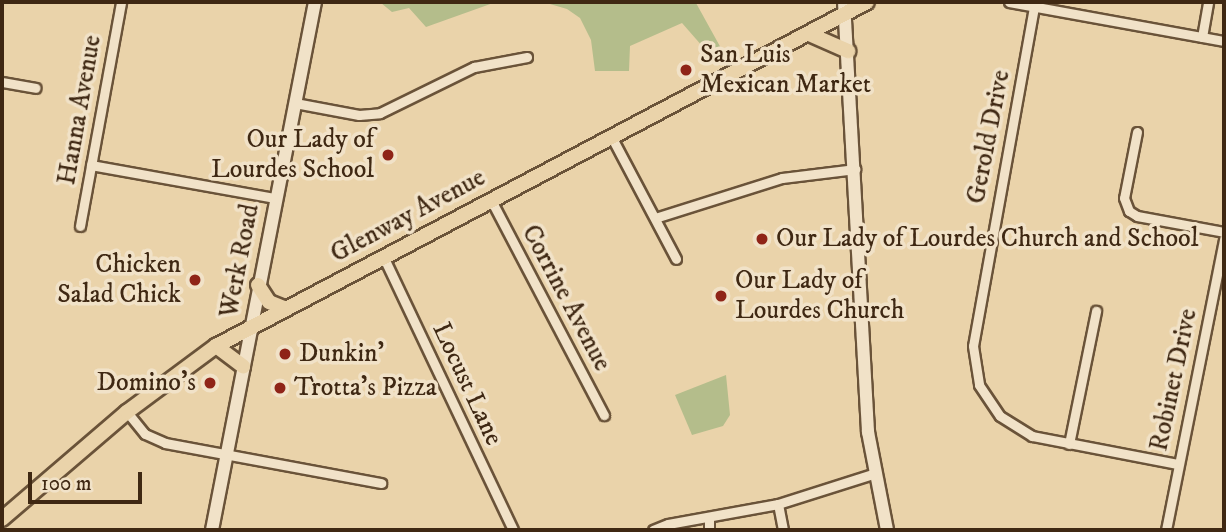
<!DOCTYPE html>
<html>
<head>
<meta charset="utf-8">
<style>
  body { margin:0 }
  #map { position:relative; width:1226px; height:532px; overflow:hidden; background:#ead3aa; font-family:"IM FELL DW Pica",serif }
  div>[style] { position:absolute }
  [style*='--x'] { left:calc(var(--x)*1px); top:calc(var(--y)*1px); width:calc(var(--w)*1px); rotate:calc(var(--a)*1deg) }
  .green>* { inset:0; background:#b4bd8b }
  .roads { filter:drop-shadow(2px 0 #6a5339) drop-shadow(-2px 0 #6a5339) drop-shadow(0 2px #6a5339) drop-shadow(0 -2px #6a5339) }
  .street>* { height:9px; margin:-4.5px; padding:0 4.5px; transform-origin:4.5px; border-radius:4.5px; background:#f1e2c8 }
  .secondary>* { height:12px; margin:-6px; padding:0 6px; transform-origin:6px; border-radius:6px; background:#f1e2c8 }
  .primary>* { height:14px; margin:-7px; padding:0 7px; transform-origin:7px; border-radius:7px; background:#ead3aa }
  .dots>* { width:19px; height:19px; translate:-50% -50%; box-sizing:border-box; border:4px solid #f1e2c8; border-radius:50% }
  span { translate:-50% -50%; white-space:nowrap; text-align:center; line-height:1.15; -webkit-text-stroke:7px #f1e2c8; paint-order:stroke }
  .poi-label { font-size:26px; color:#3f2813 }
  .left { translate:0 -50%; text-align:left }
  .right { translate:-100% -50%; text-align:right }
  .street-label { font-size:26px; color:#3f2813 }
  .frame { position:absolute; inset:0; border:4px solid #3f2813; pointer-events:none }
  .scale { position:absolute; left:28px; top:472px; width:114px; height:32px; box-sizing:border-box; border:4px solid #3f2813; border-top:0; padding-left:9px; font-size:21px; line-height:24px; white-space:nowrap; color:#3f2813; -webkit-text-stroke:5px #f1e2c8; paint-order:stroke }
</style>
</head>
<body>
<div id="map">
  <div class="green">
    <div style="clip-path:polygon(496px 2px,426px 27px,409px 8px,392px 12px,381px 3px)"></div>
    <div style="clip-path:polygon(543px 2px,696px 3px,722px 50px,703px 47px,682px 23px,630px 46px,629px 71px,595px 71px,591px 40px,580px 18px,567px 9px)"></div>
    <div style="clip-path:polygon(726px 375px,730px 415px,723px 426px,692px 435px,675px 395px)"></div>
  </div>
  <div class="roads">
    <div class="street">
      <div style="--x:1009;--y:2;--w:219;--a:10.3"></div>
      <div style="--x:1034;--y:7;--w:344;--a:100.2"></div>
      <div style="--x:973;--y:346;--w:39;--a:81"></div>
      <div style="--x:979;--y:385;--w:37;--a:56"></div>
      <div style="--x:1000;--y:416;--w:38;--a:32"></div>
      <div style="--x:1032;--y:436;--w:149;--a:10.9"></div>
      <div style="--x:1202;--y:37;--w:36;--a:-80"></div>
      <div style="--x:2;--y:82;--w:34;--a:10"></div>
      <div style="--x:295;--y:103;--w:65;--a:10.6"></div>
      <div style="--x:359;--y:115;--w:21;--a:-5"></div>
      <div style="--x:380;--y:113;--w:105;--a:-26.1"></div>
      <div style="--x:474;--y:67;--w:54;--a:-10.7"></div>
      <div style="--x:1137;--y:132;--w:67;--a:101.1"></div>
      <div style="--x:1124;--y:198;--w:14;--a:69"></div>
      <div style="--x:1129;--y:211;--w:9;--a:32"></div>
      <div style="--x:1137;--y:216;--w:88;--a:10.4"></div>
      <div style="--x:611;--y:136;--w:139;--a:62.1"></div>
      <div style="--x:91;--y:165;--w:187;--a:10.2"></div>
      <div style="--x:491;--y:200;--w:243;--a:62.3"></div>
      <div style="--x:655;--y:218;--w:133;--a:-17.5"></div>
      <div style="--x:782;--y:178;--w:74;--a:-7"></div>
      <div style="--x:80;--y:226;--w:228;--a:-79.6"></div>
      <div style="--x:383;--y:256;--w:303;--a:64.6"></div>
      <div style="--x:127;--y:412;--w:28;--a:51"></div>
      <div style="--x:145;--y:434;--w:22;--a:24"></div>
      <div style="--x:165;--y:443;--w:220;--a:10.5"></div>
      <div style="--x:1069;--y:444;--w:136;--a:-78.5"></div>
      <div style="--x:778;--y:504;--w:26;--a:79"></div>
      <div style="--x:709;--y:517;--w:13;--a:90"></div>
      <div style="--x:653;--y:530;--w:16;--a:-22"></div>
      <div style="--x:668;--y:524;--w:112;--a:-10.3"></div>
      <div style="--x:778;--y:504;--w:103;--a:-17.6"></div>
      <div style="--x:1166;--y:530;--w:297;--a:-78.7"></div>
    </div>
    <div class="secondary">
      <div style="--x:844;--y:2;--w:431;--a:86.8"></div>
      <div style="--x:868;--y:432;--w:100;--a:79"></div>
      <div style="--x:212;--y:530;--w:538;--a:-78.96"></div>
    </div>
    <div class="primary">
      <div style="--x:809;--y:34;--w:43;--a:23.6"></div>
      <div style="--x:258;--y:285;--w:20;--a:57"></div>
      <div style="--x:269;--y:302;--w:18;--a:22"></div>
      <div style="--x:216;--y:346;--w:34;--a:37"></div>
      <div style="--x:2;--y:519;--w:165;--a:-40.6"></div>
      <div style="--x:127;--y:412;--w:111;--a:-36.6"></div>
      <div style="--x:216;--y:346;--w:736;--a:-27.85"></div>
    </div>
  </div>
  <div class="dots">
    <div style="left:686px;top:70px;background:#8f2418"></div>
    <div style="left:388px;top:155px;background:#8f2418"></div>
    <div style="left:762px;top:239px;background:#8f2418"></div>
    <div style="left:195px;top:280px;background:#8f2418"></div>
    <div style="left:721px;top:296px;background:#8f2418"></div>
    <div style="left:285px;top:354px;background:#8f2418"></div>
    <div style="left:210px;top:383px;background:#8f2418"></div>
    <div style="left:280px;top:388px;background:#8f2418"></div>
  </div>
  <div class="poi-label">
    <span class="left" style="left:700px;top:70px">San Luis<br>Mexican Market</span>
    <span class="right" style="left:374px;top:155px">Our Lady of<br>Lourdes School</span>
    <span class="left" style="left:776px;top:239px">Our Lady of Lourdes Church and School</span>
    <span class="right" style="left:181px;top:280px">Chicken<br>Salad Chick</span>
    <span class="left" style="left:735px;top:296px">Our Lady of<br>Lourdes Church</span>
    <span class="left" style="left:299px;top:354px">Dunkin'</span>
    <span class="right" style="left:196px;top:383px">Domino's</span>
    <span class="left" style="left:294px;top:388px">Trotta’s Pizza</span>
  </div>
  <div class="street-label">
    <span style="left:80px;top:110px;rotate:-80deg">Hanna Avenue</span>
    <span style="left:989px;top:137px;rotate:-79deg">Gerold Drive</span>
    <span style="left:408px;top:216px;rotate:-28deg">Glenway Avenue</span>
    <span style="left:240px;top:261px;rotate:-79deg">Werk Road</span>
    <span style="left:566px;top:298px;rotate:62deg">Corrine Avenue</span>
    <span style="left:1174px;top:380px;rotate:-78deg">Robinet Drive</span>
    <span style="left:467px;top:384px;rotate:65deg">Locust Lane</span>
  </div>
  <div class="frame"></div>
  <div class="scale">100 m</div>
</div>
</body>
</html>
